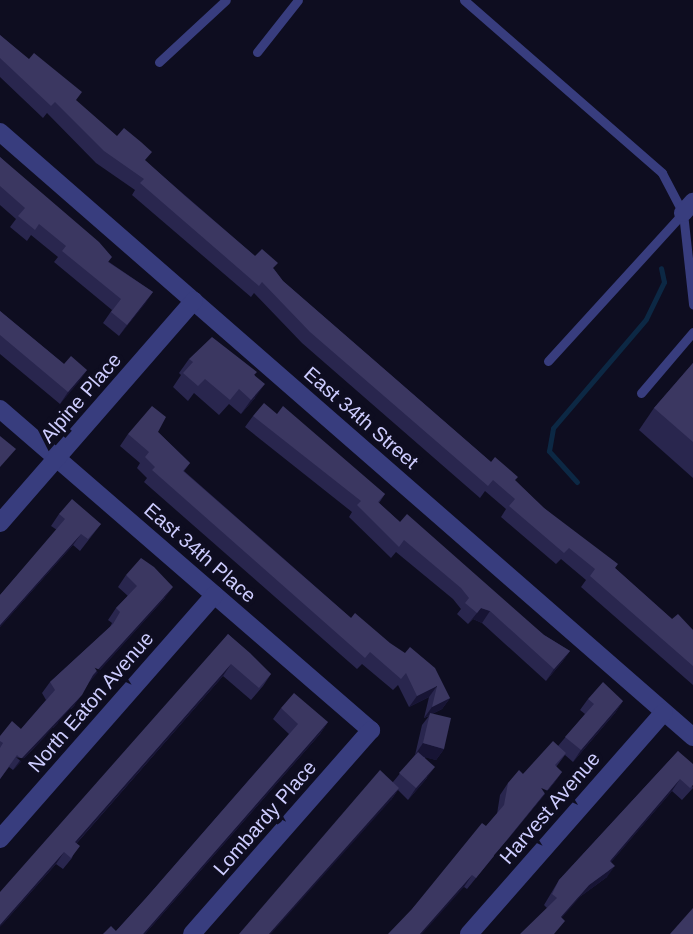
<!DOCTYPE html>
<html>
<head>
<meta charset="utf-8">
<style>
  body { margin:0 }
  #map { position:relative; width:693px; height:934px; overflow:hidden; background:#0e0d20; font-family:Arial,sans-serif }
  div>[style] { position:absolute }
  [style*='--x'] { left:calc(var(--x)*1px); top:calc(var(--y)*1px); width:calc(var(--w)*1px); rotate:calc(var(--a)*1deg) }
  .stream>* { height:5px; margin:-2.5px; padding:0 2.5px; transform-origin:2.5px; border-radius:2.5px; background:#0c2844 }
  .service>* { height:9px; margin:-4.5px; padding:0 4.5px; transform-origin:4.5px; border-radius:4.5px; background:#383d7e }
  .minor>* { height:18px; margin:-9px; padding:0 9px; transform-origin:9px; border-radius:9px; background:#383d7e }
  .wall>* { inset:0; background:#29264e }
  .shaded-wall>* { inset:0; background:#171434 }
  .building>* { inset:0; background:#3b3761 }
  span { translate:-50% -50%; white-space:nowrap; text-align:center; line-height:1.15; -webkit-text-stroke:8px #0e0d20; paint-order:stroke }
  .street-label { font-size:20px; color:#cdccfe }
</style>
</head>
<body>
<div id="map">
  <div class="stream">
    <div style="--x:577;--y:482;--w:42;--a:-132.1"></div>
    <div style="--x:549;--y:451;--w:23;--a:-80"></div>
    <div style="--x:553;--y:428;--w:143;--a:-49.5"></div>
    <div style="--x:646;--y:319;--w:41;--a:-64.1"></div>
    <div style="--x:664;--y:282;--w:14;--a:-102"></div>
  </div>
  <div class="service">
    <div style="--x:464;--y:0;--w:263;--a:41.1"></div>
    <div style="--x:662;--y:173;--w:45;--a:62.3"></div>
    <div style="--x:683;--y:213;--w:92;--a:83.7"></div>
    <div style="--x:257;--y:52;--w:66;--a:-51.7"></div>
    <div style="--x:159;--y:62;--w:91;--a:-42.8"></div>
    <div style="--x:548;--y:361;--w:200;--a:-47.6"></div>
    <div style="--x:641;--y:393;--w:80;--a:-49.6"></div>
  </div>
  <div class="minor">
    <div style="--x:0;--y:132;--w:920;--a:41.12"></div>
    <div style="--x:683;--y:213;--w:15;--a:-48"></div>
    <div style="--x:0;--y:409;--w:491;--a:40.9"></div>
    <div style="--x:371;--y:730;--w:271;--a:131.3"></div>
    <div style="--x:0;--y:523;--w:295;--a:-48.9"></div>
    <div style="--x:0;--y:839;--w:325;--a:-48.7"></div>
    <div style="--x:469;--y:934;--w:295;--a:-48.7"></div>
  </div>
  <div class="wall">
    <div style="clip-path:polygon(0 35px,255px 256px,274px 269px,283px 281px,491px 462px,515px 481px,544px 508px,615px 568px,672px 619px,693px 630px,693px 685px,581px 587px,586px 580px,561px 559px,556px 564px,501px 517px,506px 509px,485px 491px,480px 498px,302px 343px,254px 293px,251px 297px,132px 195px,135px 190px,96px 163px,47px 113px,43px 118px,0 77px)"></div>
    <div style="clip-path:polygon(0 157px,109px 262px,153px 292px,119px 336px,103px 323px,112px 310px,54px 262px,58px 257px,31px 235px,27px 241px,10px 227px,16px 219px,0 205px)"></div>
    <div style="clip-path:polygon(0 311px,64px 364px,87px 370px,60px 404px,0 354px)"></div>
    <div style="clip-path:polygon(189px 359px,255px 375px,255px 398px,241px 414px,229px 404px,219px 415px,194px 393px,188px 401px,173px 387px,181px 375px,179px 373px)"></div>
    <div style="clip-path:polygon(693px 363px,693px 478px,639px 430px,654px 408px)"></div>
    <div style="clip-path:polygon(277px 414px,385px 494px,379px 503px,400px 522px,544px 635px,570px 651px,562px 662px,546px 681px,482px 623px,473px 619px,468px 624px,457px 614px,461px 609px,453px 599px,396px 552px,391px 558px,349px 517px,352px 512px,245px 427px,253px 416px)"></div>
    <div style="clip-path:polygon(158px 432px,190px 463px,184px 471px,351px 618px,450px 698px,442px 709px,432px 714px,444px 749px,436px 760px,425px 757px,427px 778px,408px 800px,398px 790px,391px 800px,393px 782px,415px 755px,422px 725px,429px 716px,424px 718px,429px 697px,409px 707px,398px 685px,393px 690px,362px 664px,357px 669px,144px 482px,147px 478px,137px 468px,140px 463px,120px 446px,128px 434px)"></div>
    <div style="clip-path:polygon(59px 514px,101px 524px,80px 551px,73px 545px,0 627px,0 595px,57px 530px,51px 526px)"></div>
    <div style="clip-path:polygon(126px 575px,165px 598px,89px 682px,74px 706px,13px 770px,9px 767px,0 779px,0 736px,21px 729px,46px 700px,42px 693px,50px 682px,110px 627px,112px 623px,108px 620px,116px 608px,128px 596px,118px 587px)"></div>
    <div style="clip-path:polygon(228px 634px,271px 674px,263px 686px,251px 700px,223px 676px,77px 843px,72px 858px,63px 869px,56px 864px,0 927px)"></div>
    <div style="clip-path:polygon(588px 699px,623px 701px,615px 713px,573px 762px,565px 755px,556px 767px,562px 772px,554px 783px,467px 889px,464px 887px,412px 909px,497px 814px,500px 795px,508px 783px,523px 774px,558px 746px,585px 714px,580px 710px)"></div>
    <div style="clip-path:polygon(281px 708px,328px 722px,320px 734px,145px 934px,103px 934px,116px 931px,146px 898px,289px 734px,273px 719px)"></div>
    <div style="clip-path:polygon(678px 751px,693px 788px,682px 800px,672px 791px,611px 862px,607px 877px,581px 896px,547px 908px,544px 905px,559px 880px)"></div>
  </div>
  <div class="shaded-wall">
    <div style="clip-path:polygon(153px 292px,145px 304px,119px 336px,127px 325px)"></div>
    <div style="clip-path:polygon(87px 370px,79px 382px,60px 404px,68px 392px)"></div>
    <div style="clip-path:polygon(265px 384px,255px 398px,241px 414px,251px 400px)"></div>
    <div style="clip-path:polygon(81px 534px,73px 545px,0 627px,0 625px)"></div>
    <div style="clip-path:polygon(173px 587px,165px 598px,85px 687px,93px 675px)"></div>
    <div style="clip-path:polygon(481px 608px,490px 611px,482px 623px,473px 619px,468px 624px)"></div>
    <div style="clip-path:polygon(570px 651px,562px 662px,546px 681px,554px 669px)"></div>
    <div style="clip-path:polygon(231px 664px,223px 676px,67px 854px,75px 842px)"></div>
    <div style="clip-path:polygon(437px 686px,429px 697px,409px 707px,417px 696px)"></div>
    <div style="clip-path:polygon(82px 695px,74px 706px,13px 770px,21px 759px)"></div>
    <div style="clip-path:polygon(450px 698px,442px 709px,424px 718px,432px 707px)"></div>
    <div style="clip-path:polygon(623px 701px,615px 713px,573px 762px,581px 750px)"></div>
    <div style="clip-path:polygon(328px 722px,320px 734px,145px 934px,143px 934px)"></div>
    <div style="clip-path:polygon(423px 743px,444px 749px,436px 760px,415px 755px)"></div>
    <div style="clip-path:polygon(435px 767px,427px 778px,408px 800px,416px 788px)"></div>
    <div style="clip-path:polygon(562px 772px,554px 783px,467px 889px,476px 878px)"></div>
    <div style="clip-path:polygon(680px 779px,672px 791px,602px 873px,610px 861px)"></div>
    <div style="clip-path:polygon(399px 788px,391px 800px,271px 934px,269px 934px)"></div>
    <div style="clip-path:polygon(64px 852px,56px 864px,0 927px,0 925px)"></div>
    <div style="clip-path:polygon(615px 866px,607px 877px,581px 896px,553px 928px,561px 917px,589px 885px)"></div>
    <div style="clip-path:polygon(472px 875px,464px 887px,422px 934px,420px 934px)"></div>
  </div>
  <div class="building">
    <div style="clip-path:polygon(0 35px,29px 59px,34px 53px,82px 92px,76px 100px,117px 136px,124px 128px,141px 142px,152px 152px,145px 160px,185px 196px,255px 256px,262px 249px,278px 263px,273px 268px,283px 281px,491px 462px,495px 457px,518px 477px,515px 480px,544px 508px,618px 564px,615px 568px,672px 619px,678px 614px,693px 630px,693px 666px,590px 576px,595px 569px,569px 548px,564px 553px,509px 506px,515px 499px,493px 480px,488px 486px,310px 332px,262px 282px,259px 286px,140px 183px,144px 179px,104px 151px,55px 102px,51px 106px,0 58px)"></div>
    <div style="clip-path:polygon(0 157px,99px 242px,112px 257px,108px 262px,153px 292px,127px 325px,111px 312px,121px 299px,62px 251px,66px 246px,39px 224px,35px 230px,18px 216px,25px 208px,0 186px)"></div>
    <div style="clip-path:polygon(0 311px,64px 364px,71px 356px,87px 370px,68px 392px,0 335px)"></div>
    <div style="clip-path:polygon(212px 337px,257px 372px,254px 375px,265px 384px,251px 400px,239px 389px,230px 400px,205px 379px,198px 386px,183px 373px,193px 362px,189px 359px)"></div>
    <div style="clip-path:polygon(693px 363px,693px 442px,654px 408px)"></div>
    <div style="clip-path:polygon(264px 403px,277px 414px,283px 406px,385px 494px,378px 502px,400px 522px,407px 514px,544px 635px,570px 651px,554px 669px,490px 611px,481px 608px,477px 613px,465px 603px,469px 598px,461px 588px,404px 540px,399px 547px,357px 505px,361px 501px,253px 416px)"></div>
    <div style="clip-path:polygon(152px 406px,166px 417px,158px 432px,190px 463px,183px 471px,351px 618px,355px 613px,390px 643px,405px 653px,410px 647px,435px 668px,450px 698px,432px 707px,437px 686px,417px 696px,406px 673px,401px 679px,370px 652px,365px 658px,152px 470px,155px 467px,145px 457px,149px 452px,128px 434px)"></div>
    <div style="clip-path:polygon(0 436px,16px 449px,0 467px)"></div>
    <div style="clip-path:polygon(72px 499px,101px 524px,88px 539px,81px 534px,0 625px,0 595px,65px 519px,59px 514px)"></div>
    <div style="clip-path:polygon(141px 558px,154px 567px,173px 587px,93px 675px,82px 695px,21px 759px,17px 755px,0 779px,0 748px,3px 743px,0 741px,0 736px,12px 721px,21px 729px,55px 690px,50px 682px,113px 624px,120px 612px,116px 608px,137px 586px,126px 575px)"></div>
    <div style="clip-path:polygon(228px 634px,250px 653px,271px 674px,259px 688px,231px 664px,75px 842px,80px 846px,71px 858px,64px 852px,0 925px,0 892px)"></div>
    <div style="clip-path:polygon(603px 682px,623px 701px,581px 750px,565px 737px,594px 704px,588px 699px)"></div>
    <div style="clip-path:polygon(294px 693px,328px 722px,143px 934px,103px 934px,111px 926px,116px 931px,146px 898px,298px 724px,281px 708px)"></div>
    <div style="clip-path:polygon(430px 713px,451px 718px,444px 749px,423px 743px)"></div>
    <div style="clip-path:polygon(553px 741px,566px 753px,555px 765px,562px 772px,476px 878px,472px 875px,420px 934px,388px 934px,412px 909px,482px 823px,486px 826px,504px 805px,508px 783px,519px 770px,523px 774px)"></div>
    <div style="clip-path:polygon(678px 751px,693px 764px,693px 785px,690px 788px,680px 779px,610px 861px,615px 866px,589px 885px,561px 917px,565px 921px,554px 934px,520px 934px,557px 898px,552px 894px,559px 880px)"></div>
    <div style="clip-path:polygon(418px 752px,435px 767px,416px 788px,399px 773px)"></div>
    <div style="clip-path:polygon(380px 770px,399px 788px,269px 934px,239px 934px)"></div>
    <div style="clip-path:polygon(693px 908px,693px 934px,670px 934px)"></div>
  </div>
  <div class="street-label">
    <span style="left:81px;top:398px;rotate:-49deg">Alpine Place</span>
    <span style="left:361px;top:418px;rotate:41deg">East 34th Street</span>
    <span style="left:200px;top:553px;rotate:41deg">East 34th Place</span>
    <span style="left:91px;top:702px;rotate:-49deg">North Eaton Avenue</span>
    <span style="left:550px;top:808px;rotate:-49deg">Harvest Avenue</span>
    <span style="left:265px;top:818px;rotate:-49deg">Lombardy Place</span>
  </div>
</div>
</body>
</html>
